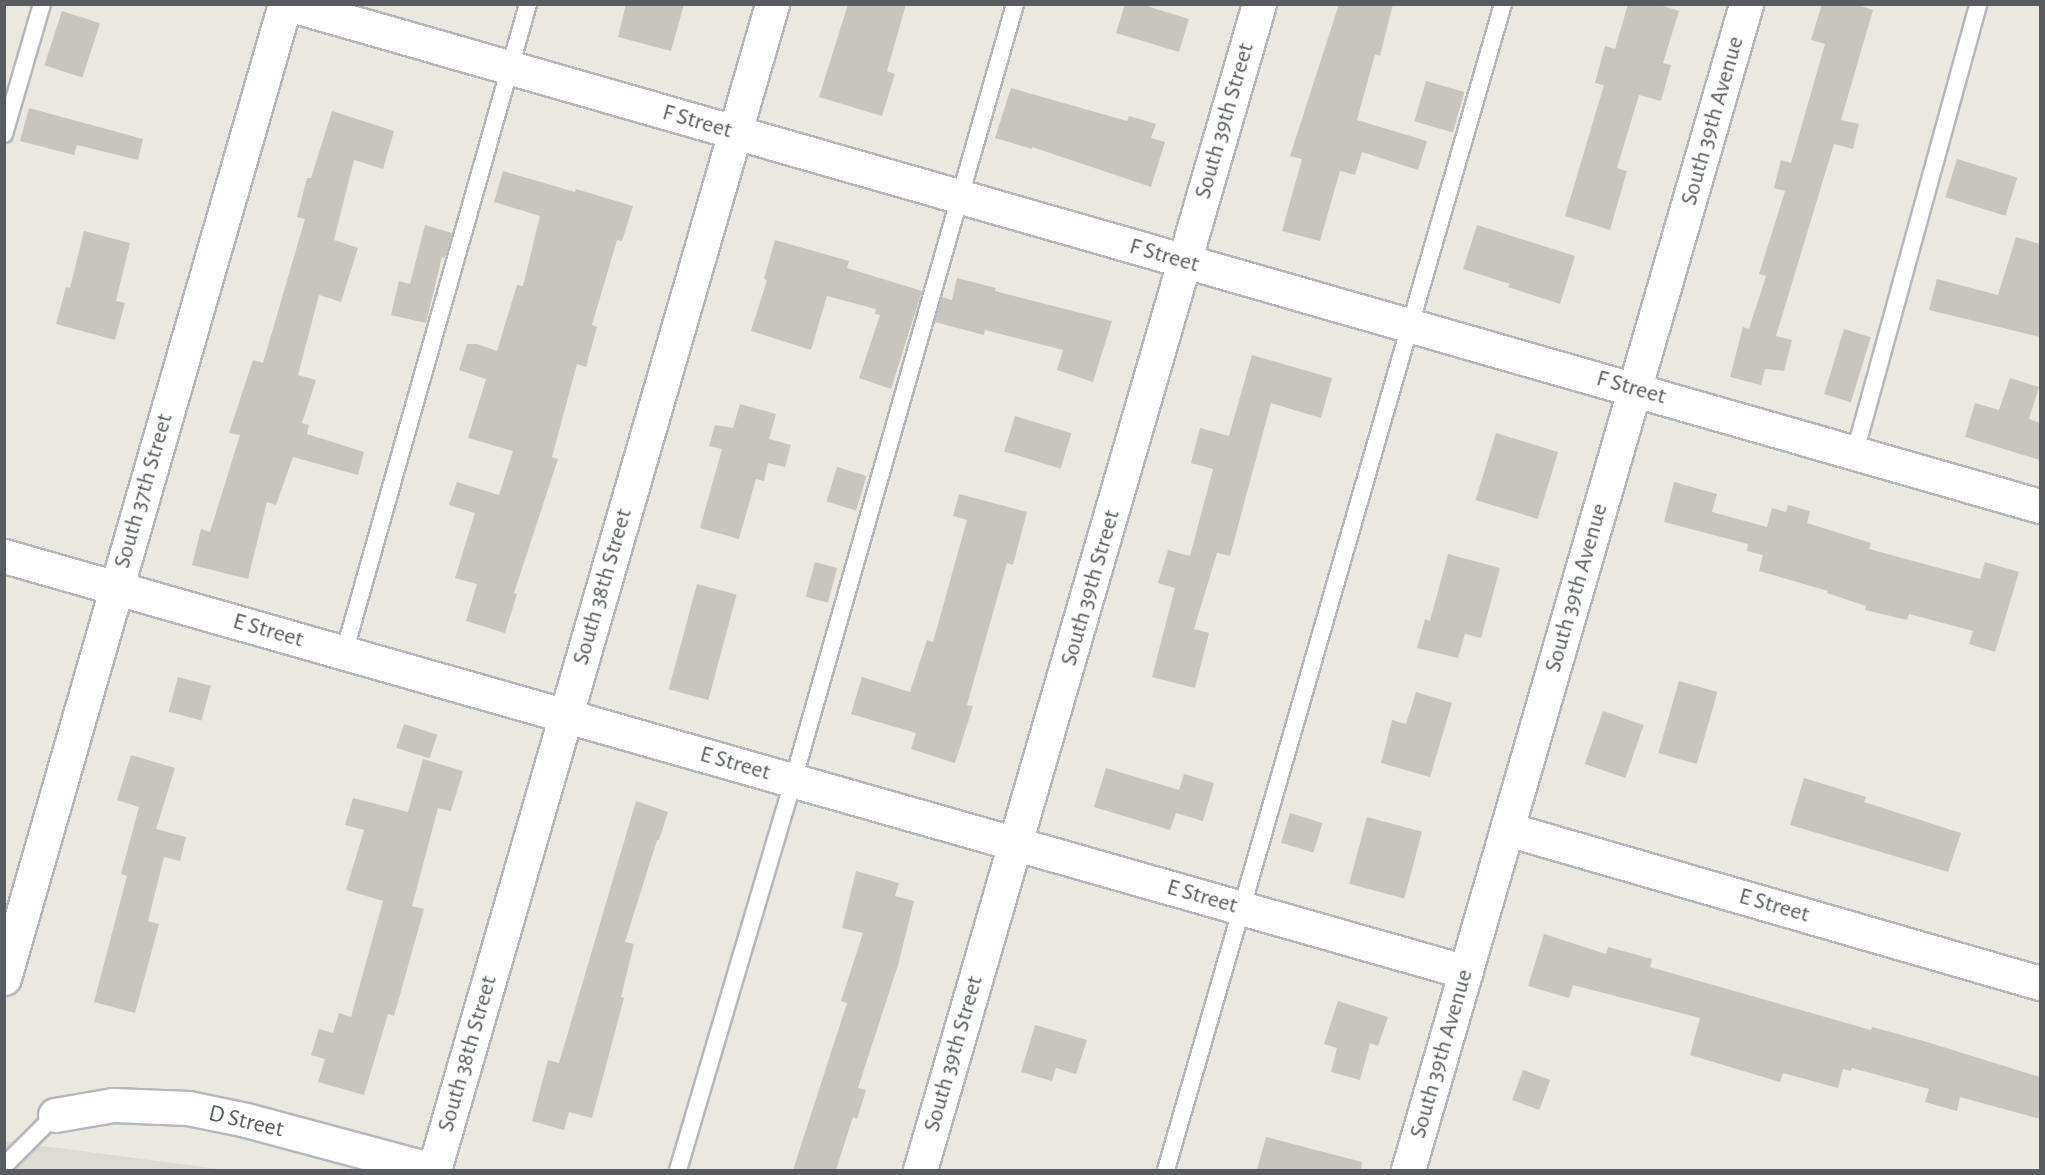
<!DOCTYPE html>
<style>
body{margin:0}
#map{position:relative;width:2045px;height:1175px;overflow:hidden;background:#ebe8df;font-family:"Alegreya Sans",sans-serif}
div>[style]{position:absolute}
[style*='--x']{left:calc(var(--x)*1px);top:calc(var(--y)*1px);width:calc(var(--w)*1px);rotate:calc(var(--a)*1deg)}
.industrial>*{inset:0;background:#dcdad3}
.building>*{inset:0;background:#c8c5be;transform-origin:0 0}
.roads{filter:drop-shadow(2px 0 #b5b7bc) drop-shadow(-2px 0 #b5b7bc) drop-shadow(0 2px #b5b7bc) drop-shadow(0 -2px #b5b7bc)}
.service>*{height:16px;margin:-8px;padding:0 8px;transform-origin:8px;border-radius:8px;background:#fff}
.minor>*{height:33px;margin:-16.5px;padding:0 16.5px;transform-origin:16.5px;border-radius:16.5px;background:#fff}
.secondary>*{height:33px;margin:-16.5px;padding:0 16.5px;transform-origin:16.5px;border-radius:16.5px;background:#fff}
span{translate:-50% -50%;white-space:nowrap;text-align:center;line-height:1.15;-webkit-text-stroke:6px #fff;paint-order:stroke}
.street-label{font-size:24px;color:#585c60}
.frame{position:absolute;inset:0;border:6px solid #585c60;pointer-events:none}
</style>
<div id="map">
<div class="industrial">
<i style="clip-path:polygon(5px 1141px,211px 1168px,221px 1170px,5px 1170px)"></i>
</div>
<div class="building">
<i style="clip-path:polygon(626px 4px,684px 4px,671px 51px,618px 37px)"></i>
<i style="clip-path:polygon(848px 4px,906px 4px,887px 71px,895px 74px,882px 116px,819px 97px)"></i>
<i style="clip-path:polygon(1125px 4px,1140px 4px,1189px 19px,1179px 52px,1116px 33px)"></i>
<i style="clip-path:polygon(1339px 4px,1393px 4px,1380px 56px,1375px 54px,1357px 120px,1427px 141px,1418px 170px,1362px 152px,1355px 175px,1340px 171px,1320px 241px,1282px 231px,1302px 159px,1290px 156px)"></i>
<i style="clip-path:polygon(1628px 4px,1657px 4px,1679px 11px,1663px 63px,1671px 65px,1661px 101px,1639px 95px,1617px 168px,1627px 171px,1610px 230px,1565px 216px,1604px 85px,1595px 83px,1605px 46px,1615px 49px)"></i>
<i style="clip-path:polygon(1822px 4px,1854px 4px,1873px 10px,1841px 120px,1859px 124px,1853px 149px,1834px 144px,1776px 336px,1792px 340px,1784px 371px,1765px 369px,1761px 385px,1730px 377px,1743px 327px,1749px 329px,1766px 276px,1759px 274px,1785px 191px,1774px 188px,1781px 160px,1791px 163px,1825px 44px,1811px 40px)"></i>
<i style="left:62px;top:11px;width:40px;height:57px;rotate:18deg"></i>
<i style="left:1426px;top:81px;width:40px;height:42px;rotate:16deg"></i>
<i style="clip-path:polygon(1011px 88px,1127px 121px,1129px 116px,1156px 124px,1151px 138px,1165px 142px,1151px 187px,1032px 147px,1032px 149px,995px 138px)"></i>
<i style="clip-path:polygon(29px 108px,143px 139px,138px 160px,77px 145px,74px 155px,20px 141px)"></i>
<i style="clip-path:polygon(332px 111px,394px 131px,383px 169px,354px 160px,334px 240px,358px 248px,341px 302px,319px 295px,298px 375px,316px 380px,302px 423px,309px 425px,307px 434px,364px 452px,358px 475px,293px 457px,276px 505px,267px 502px,248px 579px,192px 565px,201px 529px,210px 532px,240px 435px,229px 433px,253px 360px,263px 363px,305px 219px,297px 217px,307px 178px,311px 178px)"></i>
<i style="left:1957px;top:159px;width:63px;height:40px;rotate:17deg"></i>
<i style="clip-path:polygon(503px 171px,575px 192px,576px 189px,633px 206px,622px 241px,617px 240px,592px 325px,597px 327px,586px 367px,577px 364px,552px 457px,558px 459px,514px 593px,517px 594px,505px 633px,466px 621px,477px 584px,455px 578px,475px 513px,449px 505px,457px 482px,499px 495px,513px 451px,468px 438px,486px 379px,459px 370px,467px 344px,477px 344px,497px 351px,517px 285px,523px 286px,540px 216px,494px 202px)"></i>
<i style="clip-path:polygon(425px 225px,452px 233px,445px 258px,442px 257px,426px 323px,391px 315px,399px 281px,410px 284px)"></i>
<i style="clip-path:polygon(1477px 225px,1575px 256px,1560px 304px,1508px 287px,1510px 284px,1463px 269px)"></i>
<i style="clip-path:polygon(84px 231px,130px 243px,116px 301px,125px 303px,115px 340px,56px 324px,66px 287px,70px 288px)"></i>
<i style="clip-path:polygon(2016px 237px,2040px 244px,2040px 337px,1929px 310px,1937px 279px,1998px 295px)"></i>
<i style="clip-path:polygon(775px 240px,849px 261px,847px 268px,922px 291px,891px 389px,859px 378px,880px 315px,875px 314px,876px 309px,827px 296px,811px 350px,751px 331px,767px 280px,764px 279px)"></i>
<i style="clip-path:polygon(957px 278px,996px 288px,995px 291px,1112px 321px,1093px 382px,1057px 370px,1063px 350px,985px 330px,984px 335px,935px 322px,942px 297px,952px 300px)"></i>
<i style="left:1844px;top:329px;width:28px;height:68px;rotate:17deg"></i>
<i style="clip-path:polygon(1252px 355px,1332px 378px,1321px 418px,1271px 403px,1230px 556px,1217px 553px,1194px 629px,1209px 633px,1195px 688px,1152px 677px,1175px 588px,1158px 583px,1168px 550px,1190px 556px,1213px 469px,1191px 463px,1200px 428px,1229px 436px)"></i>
<i style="clip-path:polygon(2010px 378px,2039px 387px,2029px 419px,2040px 423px,2040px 460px,1965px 437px,1975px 403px,1999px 410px)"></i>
<i style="clip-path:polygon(740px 404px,776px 414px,769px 439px,791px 445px,785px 467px,768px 463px,764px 481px,756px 479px,739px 539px,700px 528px,722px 449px,709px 446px,715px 425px,733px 428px)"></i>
<i style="left:1015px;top:416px;width:59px;height:37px;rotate:17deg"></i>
<i style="left:1496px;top:433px;width:65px;height:70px;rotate:17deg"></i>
<i style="left:837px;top:467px;width:31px;height:36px;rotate:17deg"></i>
<i style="clip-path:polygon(1674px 482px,1717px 494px,1712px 512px,1767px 527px,1772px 508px,1786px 512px,1788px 505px,1810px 511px,1807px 523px,1871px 543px,1869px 549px,1980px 579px,1985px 562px,2019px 572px,1995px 652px,1969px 644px,1973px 631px,1909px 614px,1907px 620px,1865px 610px,1866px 606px,1827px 593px,1828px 591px,1759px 571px,1763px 555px,1747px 551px,1748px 544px,1664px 522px)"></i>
<i style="clip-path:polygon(959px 494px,1027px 512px,1013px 565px,1007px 563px,967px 705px,973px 706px,955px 763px,911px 749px,916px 733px,851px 714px,862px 677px,910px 692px,927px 640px,933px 642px,967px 520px,953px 516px)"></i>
<i style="clip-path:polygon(1448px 554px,1500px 568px,1481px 638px,1465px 634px,1458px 658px,1417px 648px,1425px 619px,1430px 621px)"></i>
<i style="left:815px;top:562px;width:23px;height:36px;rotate:15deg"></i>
<i style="left:697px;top:584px;width:41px;height:109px;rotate:15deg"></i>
<i style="left:178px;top:677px;width:34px;height:36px;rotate:15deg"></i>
<i style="left:1679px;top:681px;width:40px;height:75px;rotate:16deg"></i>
<i style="clip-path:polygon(1416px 692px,1452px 703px,1430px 777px,1381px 763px,1392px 720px,1406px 724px)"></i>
<i style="left:1603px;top:711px;width:43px;height:56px;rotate:19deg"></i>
<i style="left:404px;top:724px;width:35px;height:25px;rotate:18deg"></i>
<i style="clip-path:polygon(131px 755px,175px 768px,156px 829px,186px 837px,180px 861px,164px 857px,148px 921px,159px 924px,135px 1013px,94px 1002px,127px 876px,121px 874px,139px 807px,117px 800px)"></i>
<i style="clip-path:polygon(423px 759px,463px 771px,451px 811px,438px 808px,412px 906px,424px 909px,394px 1016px,388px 1014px,364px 1095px,318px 1082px,325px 1059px,311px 1055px,319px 1029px,333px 1033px,339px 1013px,351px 1017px,383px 901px,346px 890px,364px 830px,345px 825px,353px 798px,408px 812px)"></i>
<i style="clip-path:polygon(1106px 768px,1179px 790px,1184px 774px,1214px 783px,1203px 821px,1176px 813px,1170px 830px,1094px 807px)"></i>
<i style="clip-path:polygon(1804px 778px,1866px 797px,1864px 802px,1961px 833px,1948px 872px,1790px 825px)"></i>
<i style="clip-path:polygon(636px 801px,668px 812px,659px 840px,657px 840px,625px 942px,634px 944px,621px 997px,624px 998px,592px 1118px,569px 1112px,564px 1130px,532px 1121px,548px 1060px,559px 1063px)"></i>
<i style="left:1290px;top:813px;width:34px;height:31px;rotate:17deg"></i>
<i style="left:1367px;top:817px;width:57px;height:69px;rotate:15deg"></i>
<i style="clip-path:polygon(856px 871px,899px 883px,895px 896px,914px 901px,898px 965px,858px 1088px,866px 1090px,857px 1119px,853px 1117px,836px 1170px,793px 1170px,847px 1003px,841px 1001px,863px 933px,842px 928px)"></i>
<i style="clip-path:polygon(1544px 934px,1606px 954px,1608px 947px,1652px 959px,1650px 967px,1871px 1030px,1872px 1027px,1927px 1042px,2040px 1077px,2040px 1119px,1960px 1097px,1957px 1111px,1925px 1102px,1929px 1089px,1852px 1068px,1851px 1071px,1843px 1069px,1838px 1088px,1783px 1073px,1780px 1082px,1690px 1055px,1700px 1018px,1573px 985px,1569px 998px,1528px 986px)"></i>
<i style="clip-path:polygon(1338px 1001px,1388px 1017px,1378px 1046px,1370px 1043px,1360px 1080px,1331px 1072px,1337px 1048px,1324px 1044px)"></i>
<i style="clip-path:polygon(1035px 1025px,1087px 1040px,1076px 1074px,1056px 1068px,1052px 1081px,1021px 1072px)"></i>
<i style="left:1523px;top:1070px;width:29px;height:32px;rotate:20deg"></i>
<i style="clip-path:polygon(1266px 1137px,1362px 1162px,1361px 1170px,1257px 1170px)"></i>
</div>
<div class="roads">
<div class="service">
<i style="--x:4;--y:134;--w:135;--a:-73.7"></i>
<i style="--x:1855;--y:452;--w:465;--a:-74.6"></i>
<i style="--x:344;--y:653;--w:675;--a:-74.17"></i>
<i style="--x:4;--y:1166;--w:72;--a:-45"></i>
<i style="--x:678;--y:1170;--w:406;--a:-73.5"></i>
<i style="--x:793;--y:781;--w:808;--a:-74.05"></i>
<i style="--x:1166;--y:1170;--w:1214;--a:-73.88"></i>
</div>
<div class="minor">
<i style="--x:4;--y:556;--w:1520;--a:15.88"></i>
<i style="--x:1507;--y:829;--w:555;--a:16.12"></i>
<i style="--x:4;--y:978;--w:1014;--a:-73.91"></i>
<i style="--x:55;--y:1115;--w:59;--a:-9.8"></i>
<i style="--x:113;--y:1105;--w:75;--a:2.3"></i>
<i style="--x:188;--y:1108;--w:59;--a:11.7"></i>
<i style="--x:246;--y:1120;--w:194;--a:15"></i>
<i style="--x:434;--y:1170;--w:1214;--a:-73.83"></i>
<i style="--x:920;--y:1170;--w:1214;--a:-73.79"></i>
<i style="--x:1408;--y:1170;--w:1214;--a:-73.83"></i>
</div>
<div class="secondary">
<i style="--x:288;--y:4;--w:1823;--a:15.99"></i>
</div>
</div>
<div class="street-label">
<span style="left:1225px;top:121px;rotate:-74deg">South 39th Street</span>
<span style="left:1713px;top:121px;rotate:-74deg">South 39th Avenue</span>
<span style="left:697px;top:122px;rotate:16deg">F Street</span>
<span style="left:1164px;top:256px;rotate:16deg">F Street</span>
<span style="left:1631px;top:388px;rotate:16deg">F Street</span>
<span style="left:144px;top:491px;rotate:-74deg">South 37th Street</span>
<span style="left:603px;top:587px;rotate:-74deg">South 38th Street</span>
<span style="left:1091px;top:588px;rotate:-74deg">South 39th Street</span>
<span style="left:1577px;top:588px;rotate:-74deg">South 39th Avenue</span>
<span style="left:268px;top:631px;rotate:16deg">E Street</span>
<span style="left:735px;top:764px;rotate:16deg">E Street</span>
<span style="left:1202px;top:897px;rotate:16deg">E Street</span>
<span style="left:1774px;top:906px;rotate:16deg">E Street</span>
<span style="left:468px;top:1054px;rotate:-74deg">South 38th Street</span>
<span style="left:954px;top:1054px;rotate:-74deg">South 39th Street</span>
<span style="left:1442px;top:1054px;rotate:-74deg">South 39th Avenue</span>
<span style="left:246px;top:1122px;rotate:13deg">D Street</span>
</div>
<div class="frame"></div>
</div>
